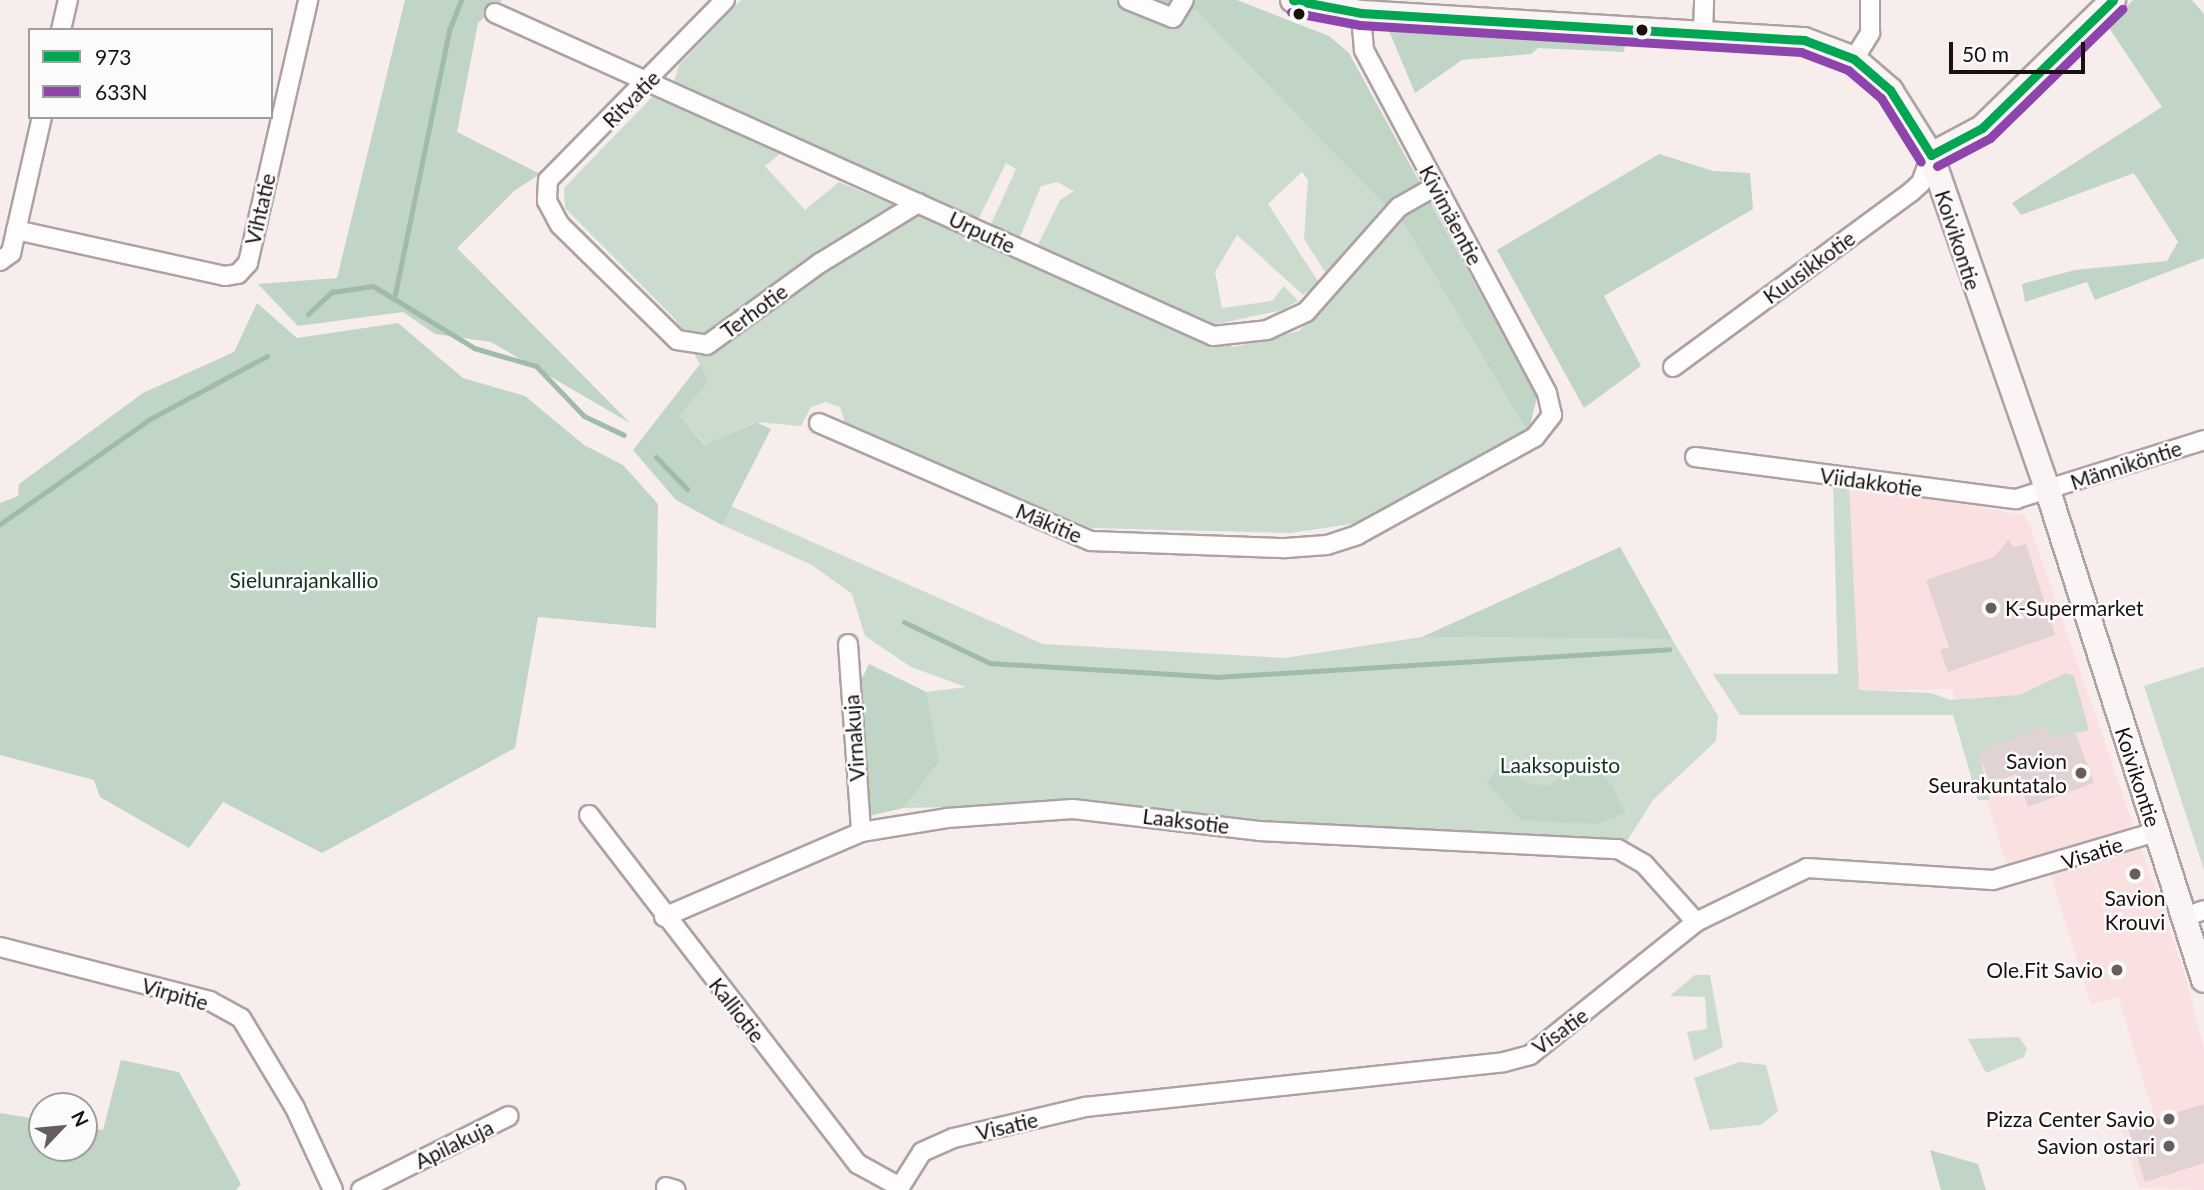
<!DOCTYPE html>
<meta charset="utf-8">
<style>
body{margin:0}
#map{position:relative;width:2204px;height:1190px;overflow:hidden;background:#f7eded;font-family:Lato,sans-serif}
div>[style]{position:absolute}
[style*='--x']{left:calc(var(--x)*1px);top:calc(var(--y)*1px);width:calc(var(--w)*1px);rotate:calc(var(--a)*1deg)}
.built>*{inset:0;background:#fbe0e1}
.green>*{inset:0;background:#cbdbce}
.forest>*{inset:0;background:#c0d5c5}
.stream>*{height:5px;margin:-2.5px;padding:0 2.5px;transform-origin:2.5px;border-radius:2.5px;background:#9fbca8}
.building>*{inset:0;background:#e1d3d3}
.roads{filter:drop-shadow(2px 0 #aca2a2) drop-shadow(-2px 0 #aca2a2) drop-shadow(0 2px #aca2a2) drop-shadow(0 -2px #aca2a2)}
.street>*{height:18px;margin:-9px;padding:0 9px;transform-origin:9px;border-radius:9px;background:#fefcfc}
.secondary>*{height:24px;margin:-12px;padding:0 12px;transform-origin:12px;border-radius:12px;background:#faf4f5}
.bus-1>*{height:9px;margin:-4.5px;padding:0 4.5px;transform-origin:4.5px;border-radius:4.5px;background:#00a651}
.bus-2>*{height:9px;margin:-4.5px;padding:0 4.5px;transform-origin:4.5px;border-radius:4.5px;background:#8e44ad}
.dots>*{width:19px;height:19px;translate:-50% -50%;box-sizing:border-box;border:4px solid #fbfbfb;border-radius:50%}
span{translate:-50% -50%;white-space:nowrap;text-align:center;line-height:1.15;-webkit-text-stroke:5px #fbfbfb;paint-order:stroke}
.street-label{font-size:21px;color:#1a1010}
.park-label{font-size:21px;color:#0f3521}
.poi-label{font-size:21px;color:#1a1010}
.left{translate:0 -50%;text-align:left}
.right{translate:-100% -50%;text-align:right}
.legend{position:absolute;left:28px;top:28px;width:245px;height:91px;box-sizing:border-box;background:#fbfbfb;border:2px solid #a19d9d;margin:0;padding:9px 12px;list-style:none;font-size:21px;color:#1a1010}
.legend li{display:flex;align-items:center;gap:14px;height:35px}
.legend b{width:35px;border:2px solid #a19d9d}
.north{position:absolute;left:28px;top:1092px;width:70px;height:70px;box-sizing:border-box;background:#fbfbfb;border:2px solid #a19d9d;border-radius:50%;rotate:64deg;font-size:19px;font-weight:700;line-height:28px;text-align:center;color:#1a1010}
.north::after{content:'';display:block;margin:auto;width:24px;height:32px;background:#675d5d;clip-path:polygon(50% 0,100% 100%,50% 72%,0 100%)}
.scale{position:absolute;left:1949px;top:42px;width:136px;height:32px;box-sizing:border-box;border:4px solid #1a1010;border-top:0;padding-left:9px;font-size:21px;line-height:24px;white-space:nowrap;color:#1a1010;-webkit-text-stroke:5px #fbfbfb;paint-order:stroke}
</style>
<div id="map">
<div class="built">
<i style="clip-path:polygon(1849px 484px,2024px 515px,2030px 526px,2187px 981px,2204px 1050px,2204px 1190px,2139px 1188px,2120px 1125px,2154px 1116px,2118px 997px,2091px 1004px,2047px 864px,2010px 875px,1952px 689px,1858px 691px)"></i>
</div>
<div class="green">
<i style="clip-path:polygon(741px 0,1140px 0,1168px 11px,1195px 10px,1405px 226px,1528px 433px,1358px 523px,1290px 533px,1091px 528px,845px 423px,840px 407px,825px 402px,811px 407px,801px 426px,755px 422px,706px 445px,680px 416px,709px 381px,675px 319px,565px 208px,564px 188px,654px 95px,780px 154px,765px 166px,805px 210px,839px 182px,1234px 347px,1299px 331px,1337px 291px,1304px 239px,1308px 180px,1302px 172px,1268px 204px,1319px 283px,1303px 295px,1237px 235px,1215px 272px,1222px 308px,1272px 301px,1284px 286px,1298px 301px,1283px 310px,1212px 325px,1038px 245px,1060px 200px,1074px 191px,1057px 182px,1041px 186px,1020px 237px,991px 224px,1016px 169px,1006px 163px,978px 220px,674px 81px,679px 65px)"></i>
<i style="clip-path:polygon(1833px 481px,1849px 484px,1859px 690px,1931px 693px,1950px 700px,2019px 695px,2066px 673px,2074px 676px,2089px 730px,2051px 739px,2046px 726px,1979px 751px,1989px 800px,1978px 800px,1953px 715px,1740px 715px,1713px 674px,1838px 674px)"></i>
<i style="clip-path:polygon(731px 506px,1043px 644px,1284px 658px,1422px 637px,1672px 639px,1718px 716px,1716px 741px,1653px 800px,1627px 841px,1257px 821px,1110px 804px,903px 808px,868px 816px,869px 664px,926px 692px,966px 687px,911px 667px,865px 636px,852px 594px,812px 565px,722px 525px)"></i>
<i style="clip-path:polygon(2204px 667px,2204px 870px,2144px 686px)"></i>
<i style="clip-path:polygon(1695px 975px,1710px 975px,1723px 1047px,1694px 1061px,1687px 1032px,1707px 1029px,1705px 997px,1670px 996px)"></i>
<i style="clip-path:polygon(2019px 1037px,2027px 1049px,2024px 1057px,1986px 1073px,1968px 1039px)"></i>
<i style="clip-path:polygon(1740px 1062px,1766px 1065px,1778px 1111px,1761px 1125px,1710px 1130px,1694px 1078px)"></i>
</div>
<div class="forest">
<i style="clip-path:polygon(405px 0,502px 0,478px 23px,457px 132px,540px 174px,514px 191px,457px 248px,630px 423px,491px 342px,435px 334px,403px 312px,298px 326px,258px 284px,337px 278px)"></i>
<i style="clip-path:polygon(1140px 0,1237px 0,1329px 36px,1349px 53px,1537px 397px,1528px 433px,1405px 226px,1195px 10px,1168px 11px)"></i>
<i style="clip-path:polygon(2133px 0,2192px 0,2204px 14px,2204px 258px,2095px 300px,2087px 282px,2025px 302px,2022px 284px,2075px 270px,2167px 261px,2178px 242px,2134px 173px,2021px 215px,2012px 203px,2162px 107px,2107px 25px)"></i>
<i style="clip-path:polygon(1441px 30px,1586px 39px,1626px 39px,1624px 52px,1538px 48px,1531px 54px,1462px 60px,1415px 93px,1389px 31px)"></i>
<i style="clip-path:polygon(1659px 154px,1713px 171px,1750px 173px,1753px 209px,1604px 296px,1641px 366px,1584px 408px,1497px 250px)"></i>
<i style="clip-path:polygon(257px 303px,297px 338px,398px 323px,463px 378px,525px 396px,584px 445px,623px 465px,658px 504px,656px 628px,538px 617px,515px 748px,322px 853px,223px 802px,189px 848px,100px 797px,94px 780px,0 755px,0 503px,18px 496px,19px 484px,143px 393px,234px 352px)"></i>
<i style="clip-path:polygon(700px 364px,709px 381px,680px 416px,705px 445px,756px 422px,771px 429px,722px 525px,676px 500px,633px 450px)"></i>
<i style="clip-path:polygon(1620px 547px,1672px 639px,1422px 637px)"></i>
<i style="clip-path:polygon(869px 664px,926px 692px,939px 761px,903px 808px,868px 816px,856px 691px)"></i>
<i style="clip-path:polygon(1501px 763px,1524px 782px,1547px 786px,1592px 764px,1611px 784px,1625px 813px,1598px 824px,1521px 820px,1487px 783px)"></i>
<i style="clip-path:polygon(121px 1060px,179px 1072px,241px 1184px,236px 1190px,0 1190px,0 1113px,42px 1120px,42px 1148px,84px 1148px,84px 1127px,103px 1130px)"></i>
<i style="clip-path:polygon(1930px 1150px,1978px 1164px,1986px 1190px,1941px 1190px)"></i>
</div>
<div class="stream">
<i style="--x:394;--y:299;--w:275;--a:-78.4"></i>
<i style="--x:449;--y:30;--w:32;--a:-68"></i>
<i style="--x:308;--y:314;--w:33;--a:-43"></i>
<i style="--x:332;--y:292;--w:41;--a:-8.3"></i>
<i style="--x:373;--y:286;--w:119;--a:31.5"></i>
<i style="--x:474;--y:348;--w:65;--a:16.2"></i>
<i style="--x:536;--y:366;--w:69;--a:46.2"></i>
<i style="--x:584;--y:416;--w:44;--a:25.4"></i>
<i style="--x:656;--y:457;--w:45;--a:45.9"></i>
<i style="--x:0;--y:524;--w:183;--a:-35"></i>
<i style="--x:150;--y:419;--w:133;--a:-28.3"></i>
<i style="--x:904;--y:622;--w:95;--a:25.5"></i>
<i style="--x:990;--y:663;--w:226;--a:3.5"></i>
<i style="--x:1216;--y:677;--w:454;--a:-3.5"></i>
</div>
<div class="building">
<i style="clip-path:polygon(2008px 540px,2014px 547px,2026px 544px,2055px 635px,1948px 672px,1940px 650px,1949px 647px,1926px 580px,1994px 557px)"></i>
<i style="clip-path:polygon(2046px 726px,2051px 739px,2075px 731px,2094px 783px,2028px 807px,2016px 774px,1990px 784px,1978px 751px)"></i>
<i style="clip-path:polygon(2204px 1104px,2204px 1163px,2145px 1182px,2128px 1128px)"></i>
</div>
<div class="roads">
<div class="street">
<i style="--x:725;--y:0;--w:252;--a:134.5"></i>
<i style="--x:548;--y:180;--w:21;--a:93"></i>
<i style="--x:547;--y:201;--w:27;--a:62"></i>
<i style="--x:560;--y:225;--w:164;--a:44.5"></i>
<i style="--x:677;--y:340;--w:30;--a:9"></i>
<i style="--x:707;--y:345;--w:140;--a:-36"></i>
<i style="--x:820;--y:263;--w:115;--a:-31.5"></i>
<i style="--x:1128;--y:0;--w:48;--a:21.8"></i>
<i style="--x:1173;--y:18;--w:21;--a:-59"></i>
<i style="--x:495;--y:13;--w:787;--a:24.22"></i>
<i style="--x:1213;--y:336;--w:54;--a:-6.3"></i>
<i style="--x:1267;--y:330;--w:43;--a:-24.8"></i>
<i style="--x:1306;--y:312;--w:140;--a:-48.5"></i>
<i style="--x:1399;--y:207;--w:43;--a:-29.6"></i>
<i style="--x:61;--y:30;--w:31;--a:-77"></i>
<i style="--x:1703;--y:32;--w:32;--a:-88"></i>
<i style="--x:1854;--y:59;--w:31;--a:-58"></i>
<i style="--x:1870;--y:33;--w:33;--a:-90"></i>
<i style="--x:16;--y:230;--w:214;--a:12.4"></i>
<i style="--x:225;--y:276;--w:13;--a:-9"></i>
<i style="--x:238;--y:274;--w:15;--a:-48"></i>
<i style="--x:248;--y:263;--w:270;--a:-77.1"></i>
<i style="--x:0;--y:261;--w:14;--a:-36"></i>
<i style="--x:11;--y:253;--w:139;--a:-77.2"></i>
<i style="--x:1673;--y:367;--w:295;--a:-36.3"></i>
<i style="--x:1911;--y:192;--w:13;--a:-42"></i>
<i style="--x:1921;--y:183;--w:30;--a:-70"></i>
<i style="--x:819;--y:423;--w:296;--a:23.5"></i>
<i style="--x:1091;--y:541;--w:195;--a:2.1"></i>
<i style="--x:1286;--y:548;--w:41;--a:-4.2"></i>
<i style="--x:1327;--y:545;--w:32;--a:-18"></i>
<i style="--x:1357;--y:535;--w:203;--a:-28.8"></i>
<i style="--x:1535;--y:437;--w:28;--a:-52"></i>
<i style="--x:1552;--y:415;--w:23;--a:-103"></i>
<i style="--x:1547;--y:393;--w:389;--a:-118.1"></i>
<i style="--x:1364;--y:50;--w:37;--a:-95"></i>
<i style="--x:1695;--y:457;--w:324;--a:7.5"></i>
<i style="--x:2016;--y:499;--w:197;--a:-17.4"></i>
<i style="--x:848;--y:644;--w:188;--a:86"></i>
<i style="--x:589;--y:815;--w:441;--a:52.4"></i>
<i style="--x:858;--y:1164;--w:48;--a:28.7"></i>
<i style="--x:664;--y:917;--w:215;--a:-23.3"></i>
<i style="--x:861;--y:832;--w:87;--a:-9.2"></i>
<i style="--x:947;--y:818;--w:126;--a:-4.1"></i>
<i style="--x:1073;--y:809;--w:187;--a:6.7"></i>
<i style="--x:1259;--y:831;--w:359;--a:2.9"></i>
<i style="--x:1618;--y:849;--w:30;--a:30"></i>
<i style="--x:1644;--y:864;--w:78;--a:48.1"></i>
<i style="--x:2184;--y:917;--w:21;--a:-19"></i>
<i style="--x:0;--y:947;--w:217;--a:14.4"></i>
<i style="--x:210;--y:1001;--w:35;--a:29"></i>
<i style="--x:241;--y:1018;--w:105;--a:59"></i>
<i style="--x:295;--y:1108;--w:90;--a:65.1"></i>
<i style="--x:666;--y:1187;--w:10;--a:17"></i>
<i style="--x:900;--y:1187;--w:41;--a:-57.8"></i>
<i style="--x:922;--y:1152;--w:35;--a:-24"></i>
<i style="--x:954;--y:1138;--w:135;--a:-13.3"></i>
<i style="--x:1085;--y:1107;--w:421;--a:-6.1"></i>
<i style="--x:1504;--y:1062;--w:27;--a:-15"></i>
<i style="--x:1530;--y:1055;--w:213;--a:-38.7"></i>
<i style="--x:1696;--y:922;--w:123;--a:-25.9"></i>
<i style="--x:1807;--y:868;--w:186;--a:3.7"></i>
<i style="--x:1993;--y:880;--w:170;--a:-16.4"></i>
<i style="--x:361;--y:1190;--w:165;--a:-26.6"></i>
</div>
<div class="secondary">
<i style="--x:1293;--y:0;--w:69;--a:10.8"></i>
<i style="--x:1361;--y:13;--w:444;--a:3.5"></i>
<i style="--x:1804;--y:40;--w:53;--a:20.8"></i>
<i style="--x:1854;--y:59;--w:48;--a:40.7"></i>
<i style="--x:1890;--y:90;--w:77;--a:57.8"></i>
<i style="--x:1931;--y:155;--w:356;--a:70.8"></i>
<i style="--x:2048;--y:491;--w:513;--a:72.31"></i>
<i style="--x:1931;--y:155;--w:58;--a:-27.9"></i>
<i style="--x:1982;--y:128;--w:183;--a:-44.3"></i>
</div>
</div>
<div class="bus-1">
<i style="--x:1293;--y:0;--w:69;--a:10.8"></i>
<i style="--x:1361;--y:13;--w:444;--a:3.5"></i>
<i style="--x:1804;--y:40;--w:53;--a:20.8"></i>
<i style="--x:1854;--y:59;--w:48;--a:40.7"></i>
<i style="--x:1890;--y:90;--w:77;--a:57.8"></i>
<i style="--x:1931;--y:155;--w:58;--a:-27.9"></i>
<i style="--x:1982;--y:128;--w:183;--a:-44.3"></i>
</div>
<div class="bus-2">
<i style="--x:1291;--y:12;--w:70;--a:10.7"></i>
<i style="--x:1360;--y:25;--w:442;--a:3.5"></i>
<i style="--x:1801;--y:52;--w:50;--a:21"></i>
<i style="--x:1848;--y:70;--w:43;--a:40.3"></i>
<i style="--x:1881;--y:98;--w:75;--a:58"></i>
<i style="--x:1937;--y:166;--w:60;--a:-27.8"></i>
<i style="--x:1990;--y:138;--w:185;--a:-44.3"></i>
</div>
<div class="dots">
<i style="left:1299px;top:14px;background:#1a1010"></i>
<i style="left:1642px;top:30px;background:#1a1010"></i>
<i style="left:1991px;top:608px;background:#675d5d"></i>
<i style="left:2081px;top:773px;background:#675d5d"></i>
<i style="left:2135px;top:874px;background:#675d5d"></i>
<i style="left:2117px;top:970px;background:#675d5d"></i>
<i style="left:2169px;top:1119px;background:#675d5d"></i>
<i style="left:2169px;top:1146px;background:#675d5d"></i>
</div>
<div class="street-label">
<span style="left:631px;top:99px;rotate:-45deg">Ritvatie</span>
<span style="left:260px;top:209px;rotate:-77deg">Vihtatie</span>
<span style="left:1451px;top:215px;rotate:62deg">Kivimäentie</span>
<span style="left:982px;top:232px;rotate:25deg">Urputie</span>
<span style="left:1958px;top:240px;rotate:72deg">Koivikontie</span>
<span style="left:1809px;top:267px;rotate:-36deg">Kuusikkotie</span>
<span style="left:754px;top:311px;rotate:-36deg">Terhotie</span>
<span style="left:2126px;top:465px;rotate:-18deg">Männiköntie</span>
<span style="left:1871px;top:482px;rotate:8deg">Viidakkotie</span>
<span style="left:1049px;top:523px;rotate:23deg">Mäkitie</span>
<span style="left:854px;top:738px;rotate:-94deg">Virnakuja</span>
<span style="left:2138px;top:777px;rotate:72deg">Koivikontie</span>
<span style="left:1186px;top:821px;rotate:7deg">Laaksotie</span>
<span style="left:2092px;top:853px;rotate:-18deg">Visatie</span>
<span style="left:175px;top:994px;rotate:16deg">Virpitie</span>
<span style="left:737px;top:1010px;rotate:52deg">Kalliotie</span>
<span style="left:1560px;top:1031px;rotate:-36deg">Visatie</span>
<span style="left:1007px;top:1126px;rotate:-13deg">Visatie</span>
<span style="left:454px;top:1144px;rotate:-26deg">Apilakuja</span>
</div>
<div class="park-label">
<span style="left:304px;top:580px">Sielunrajankallio</span>
<span style="left:1560px;top:765px">Laaksopuisto</span>
</div>
<div class="poi-label">
<span class="left" style="left:2005px;top:608px">K-Supermarket</span>
<span class="right" style="left:2067px;top:773px">Savion<br>Seurakuntatalo</span>
<span style="left:2135px;top:910px">Savion<br>Krouvi</span>
<span class="right" style="left:2103px;top:970px">Ole.Fit Savio</span>
<span class="right" style="left:2155px;top:1119px">Pizza Center Savio</span>
<span class="right" style="left:2155px;top:1146px">Savion ostari</span>
</div>
<ul class="legend">
<li><b style="height:9px;background:#00a651"></b>973</li>
<li><b style="height:9px;background:#8e44ad"></b>633N</li>
</ul>
<div class="north">N</div>
<div class="scale">50 m</div>
</div>
